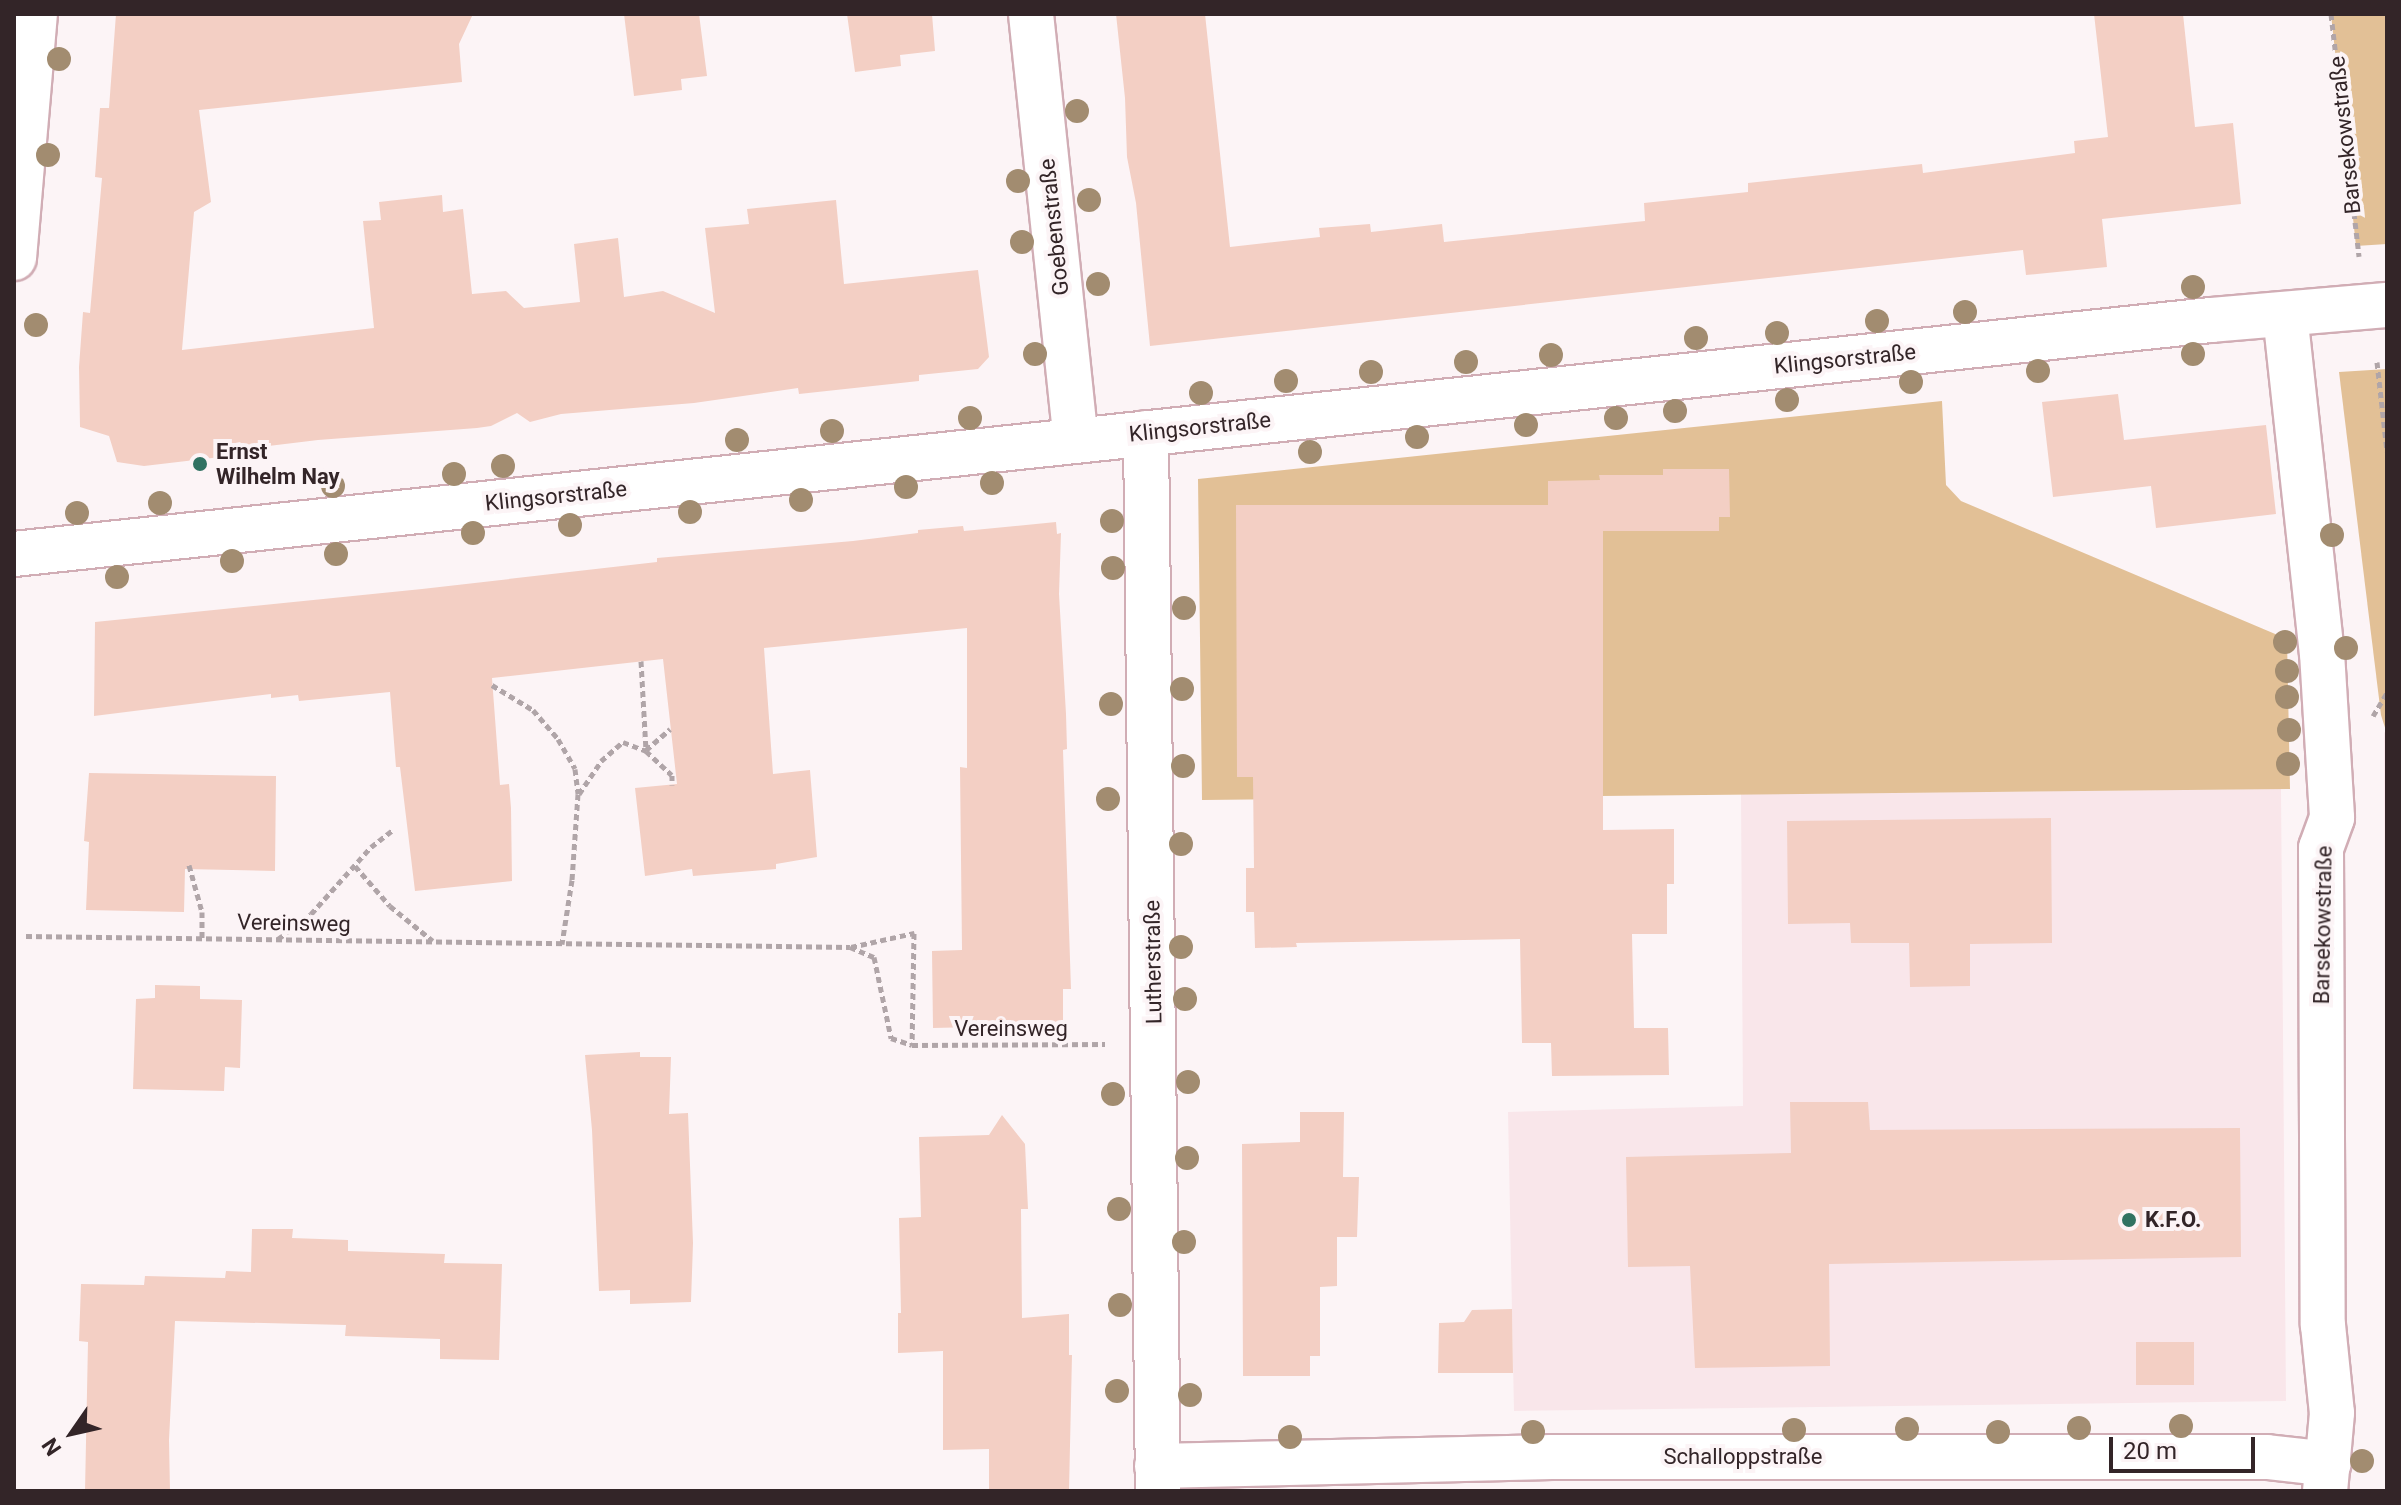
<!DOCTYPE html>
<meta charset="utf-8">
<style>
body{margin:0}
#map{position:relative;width:2401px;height:1505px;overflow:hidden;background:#fcf4f6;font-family:Roboto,sans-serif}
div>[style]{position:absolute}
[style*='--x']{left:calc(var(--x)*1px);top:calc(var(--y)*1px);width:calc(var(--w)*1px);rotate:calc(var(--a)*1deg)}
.built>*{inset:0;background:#f9e6ea}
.green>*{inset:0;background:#e2c096}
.building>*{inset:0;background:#f3cfc4;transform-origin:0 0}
.path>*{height:5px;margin-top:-2.5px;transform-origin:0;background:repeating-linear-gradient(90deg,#b0a5a8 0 6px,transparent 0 10px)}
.roads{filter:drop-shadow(2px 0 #d1adb5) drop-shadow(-2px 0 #d1adb5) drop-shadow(0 2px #d1adb5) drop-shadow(0 -2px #d1adb5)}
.minor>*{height:44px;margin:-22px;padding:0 22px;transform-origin:22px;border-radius:22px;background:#fff}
.trees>*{width:24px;height:24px;margin:-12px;border-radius:50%;background:#a28c70}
.dots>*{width:22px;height:22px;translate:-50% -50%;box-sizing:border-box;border:4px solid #fcf4f6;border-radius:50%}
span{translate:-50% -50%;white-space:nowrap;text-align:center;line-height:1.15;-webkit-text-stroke:8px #fcf4f6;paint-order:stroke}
.street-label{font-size:22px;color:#332528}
.poi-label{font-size:22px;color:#332528;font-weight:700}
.left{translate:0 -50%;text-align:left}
.frame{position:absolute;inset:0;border:16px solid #332528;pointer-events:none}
.north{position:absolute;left:32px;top:1393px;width:80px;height:80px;-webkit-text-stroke:6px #fcf4f6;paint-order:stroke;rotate:236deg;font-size:22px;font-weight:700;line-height:32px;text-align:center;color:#332528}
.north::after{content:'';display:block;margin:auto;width:28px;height:36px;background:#332528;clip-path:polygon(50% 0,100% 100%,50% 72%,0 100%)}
.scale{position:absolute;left:2109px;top:1437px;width:146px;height:36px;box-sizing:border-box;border:4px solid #332528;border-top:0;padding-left:10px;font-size:24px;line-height:28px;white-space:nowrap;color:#332528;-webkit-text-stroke:6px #fcf4f6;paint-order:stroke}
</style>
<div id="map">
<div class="built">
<i style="clip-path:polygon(2384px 732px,2387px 734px,2387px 1396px,2386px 1395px)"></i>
<i style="clip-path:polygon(2281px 789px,2286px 1401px,1514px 1411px,1508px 1112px,1743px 1106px,1741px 794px)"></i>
</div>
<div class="green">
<i style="clip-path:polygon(2331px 14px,2387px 14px,2387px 244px,2356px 246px)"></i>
<i style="clip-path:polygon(2387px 369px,2387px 734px,2381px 715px,2339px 372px)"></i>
<i style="clip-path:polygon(1942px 401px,1946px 485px,1961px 501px,2287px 639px,2290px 789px,1202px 800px,1198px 479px)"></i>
</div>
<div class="building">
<i style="clip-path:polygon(116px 14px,473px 14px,459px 44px,462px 82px,199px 110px,211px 202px,194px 212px,182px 350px,374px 328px,363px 221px,381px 220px,379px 202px,442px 195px,443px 212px,463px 209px,472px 294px,506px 291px,524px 308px,580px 302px,574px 244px,618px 238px,624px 297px,663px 291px,715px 313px,705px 228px,749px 224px,747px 209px,836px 200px,844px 284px,978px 270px,989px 357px,978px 369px,919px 375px,919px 381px,799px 394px,798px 388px,694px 403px,561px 414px,530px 422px,517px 413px,491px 426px,477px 428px,318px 440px,228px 451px,229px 456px,144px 466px,117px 462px,109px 436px,80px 427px,79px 367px,83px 312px,90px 313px,102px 178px,95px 177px,100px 108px,109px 108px)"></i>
<i style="clip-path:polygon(624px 14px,699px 14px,707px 76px,681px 79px,682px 90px,634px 96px)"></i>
<i style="clip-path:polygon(847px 14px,932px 14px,935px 51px,900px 55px,901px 66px,855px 72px)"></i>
<i style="clip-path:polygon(1116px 14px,1205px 14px,1230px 247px,1320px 237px,1319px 228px,1370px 224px,1371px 232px,1442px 224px,1444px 242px,1625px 223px,1645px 221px,1644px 203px,1748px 192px,1748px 183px,1922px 164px,1923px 173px,2075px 153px,2074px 141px,2108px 137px,2094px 14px,2183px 14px,2195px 127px,2233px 123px,2241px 204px,2102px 219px,2107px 267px,2026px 275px,2023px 250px,1150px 346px,1136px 203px,1127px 157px,1125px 98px)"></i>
<i style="clip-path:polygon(2118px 394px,2124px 440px,2266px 425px,2276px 514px,2156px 528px,2151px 486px,2053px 497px,2042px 402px)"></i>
<i style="clip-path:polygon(1663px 469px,1729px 469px,1730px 517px,1719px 517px,1719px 531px,1603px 531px,1603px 830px,1674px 829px,1674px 884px,1667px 884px,1667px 934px,1632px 934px,1634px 1028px,1668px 1028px,1669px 1075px,1552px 1076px,1551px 1043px,1522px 1043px,1520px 939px,1296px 943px,1297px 947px,1255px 948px,1254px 912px,1246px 912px,1246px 868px,1254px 868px,1253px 777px,1237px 777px,1236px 505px,1548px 505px,1548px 481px,1600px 480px,1599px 475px,1663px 475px)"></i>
<i style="clip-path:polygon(1056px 522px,1057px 534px,1061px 533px,1059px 594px,1066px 714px,1067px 749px,1063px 750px,1071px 989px,1063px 989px,1063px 1025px,933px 1028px,932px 951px,962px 950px,960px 767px,967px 768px,967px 628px,764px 648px,773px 774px,810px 770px,817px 857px,776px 864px,776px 869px,693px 876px,692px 869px,645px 876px,635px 788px,677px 784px,663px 659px,492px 678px,500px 785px,509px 784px,511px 808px,512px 881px,415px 891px,400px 767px,396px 767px,390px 692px,299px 701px,298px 695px,271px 698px,271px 694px,94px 716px,95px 622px,422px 589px,657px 562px,657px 558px,853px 541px,918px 533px,918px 530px,963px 526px,964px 531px)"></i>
<i style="clip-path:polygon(89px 773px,276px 776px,275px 871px,185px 869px,184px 912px,86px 910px,89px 842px,84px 841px)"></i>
<i style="clip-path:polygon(2051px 818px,2052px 943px,1970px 944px,1970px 986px,1910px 987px,1909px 943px,1851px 943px,1850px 923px,1788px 924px,1787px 821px)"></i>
<i style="clip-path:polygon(155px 985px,200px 986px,200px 999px,242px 1000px,240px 1068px,225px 1067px,224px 1091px,133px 1089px,136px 999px,155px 998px)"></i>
<i style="clip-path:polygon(640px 1052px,640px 1057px,671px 1057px,669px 1114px,688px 1113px,693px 1243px,691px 1302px,630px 1304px,630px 1290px,599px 1291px,592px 1130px,585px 1055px)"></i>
<i style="clip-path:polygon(1790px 1102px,1868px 1102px,1870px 1130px,2240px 1128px,2241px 1257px,1829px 1264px,1830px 1366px,1695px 1368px,1690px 1266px,1628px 1267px,1626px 1157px,1791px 1153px)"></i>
<i style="clip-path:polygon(1300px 1112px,1344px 1112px,1343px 1177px,1359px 1177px,1357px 1237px,1337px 1237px,1337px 1286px,1320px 1287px,1320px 1356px,1310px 1356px,1310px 1376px,1243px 1376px,1242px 1144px,1300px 1142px)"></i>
<i style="clip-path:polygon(1002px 1115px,1025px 1144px,1028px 1209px,1021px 1209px,1022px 1318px,1069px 1314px,1069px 1355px,1072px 1355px,1069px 1491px,989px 1491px,989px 1449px,943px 1450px,943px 1351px,898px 1353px,898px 1313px,901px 1313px,899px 1218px,921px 1217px,919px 1137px,989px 1135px)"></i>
<i style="clip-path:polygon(252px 1229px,293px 1229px,292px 1238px,348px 1240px,348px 1251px,445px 1254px,444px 1263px,502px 1264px,499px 1360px,440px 1359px,440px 1339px,345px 1336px,346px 1325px,175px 1321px,169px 1440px,170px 1491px,85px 1491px,88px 1342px,79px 1341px,81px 1284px,144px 1285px,145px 1276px,225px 1278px,226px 1271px,251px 1272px)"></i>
<i style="clip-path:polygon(1512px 1309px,1513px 1373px,1438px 1373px,1439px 1323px,1464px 1322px,1472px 1310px)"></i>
<i style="left:2194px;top:1342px;width:43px;height:58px;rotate:90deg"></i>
</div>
<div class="path">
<i style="--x:2331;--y:14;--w:244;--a:83.4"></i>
<i style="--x:2377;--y:362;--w:90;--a:83.6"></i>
<i style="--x:641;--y:661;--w:90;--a:86.8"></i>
<i style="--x:492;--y:685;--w:48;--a:31.4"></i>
<i style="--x:533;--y:710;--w:38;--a:49"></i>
<i style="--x:558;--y:739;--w:34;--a:60"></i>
<i style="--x:575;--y:769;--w:25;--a:83"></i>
<i style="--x:578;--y:794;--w:86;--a:94"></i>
<i style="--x:572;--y:880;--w:65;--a:98.9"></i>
<i style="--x:2373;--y:716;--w:27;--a:-59"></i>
<i style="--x:646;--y:750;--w:32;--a:-41"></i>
<i style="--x:579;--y:794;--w:40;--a:-56"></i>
<i style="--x:601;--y:761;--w:29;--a:-41"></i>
<i style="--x:623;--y:742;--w:25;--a:21"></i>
<i style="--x:646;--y:751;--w:35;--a:43"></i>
<i style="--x:672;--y:775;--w:10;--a:90"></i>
<i style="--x:189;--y:865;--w:49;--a:74.5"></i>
<i style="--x:202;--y:912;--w:26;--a:90"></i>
<i style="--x:355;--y:866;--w:53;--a:48.8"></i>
<i style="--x:390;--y:906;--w:55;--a:39.1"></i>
<i style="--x:26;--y:936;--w:824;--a:0.76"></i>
<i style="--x:850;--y:947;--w:26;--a:23"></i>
<i style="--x:874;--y:957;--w:83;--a:78.1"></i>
<i style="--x:891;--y:1038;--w:22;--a:18"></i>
<i style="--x:278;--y:939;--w:41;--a:-37.1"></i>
<i style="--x:311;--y:914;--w:90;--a:-48.2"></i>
<i style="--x:371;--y:847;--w:28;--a:-38"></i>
<i style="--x:851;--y:947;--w:65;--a:-12.5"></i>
<i style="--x:914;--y:933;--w:112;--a:91"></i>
<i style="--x:912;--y:1045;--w:193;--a:-0.3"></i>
</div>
<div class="roads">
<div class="minor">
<i style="--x:1031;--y:14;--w:428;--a:84"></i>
<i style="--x:14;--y:258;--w:245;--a:-85.1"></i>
<i style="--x:2285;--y:314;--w:341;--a:83.8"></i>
<i style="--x:2322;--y:653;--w:165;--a:86.5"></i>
<i style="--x:2332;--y:818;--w:32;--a:110"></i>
<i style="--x:2321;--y:848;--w:477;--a:89.8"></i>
<i style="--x:2323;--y:1325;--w:88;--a:84.2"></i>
<i style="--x:2332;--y:1413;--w:78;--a:95.1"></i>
<i style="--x:1146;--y:433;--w:1058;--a:89.35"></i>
<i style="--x:14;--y:554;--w:2209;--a:-6.08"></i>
<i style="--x:2211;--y:320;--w:177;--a:-4.9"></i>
<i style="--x:1157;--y:1466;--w:395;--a:-1.3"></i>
<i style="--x:1552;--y:1457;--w:715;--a:0"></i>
<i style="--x:2267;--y:1457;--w:62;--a:6.4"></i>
</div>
</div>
<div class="trees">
<i style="left:59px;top:59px"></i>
<i style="left:1077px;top:111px"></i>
<i style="left:48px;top:155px"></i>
<i style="left:1018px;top:181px"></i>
<i style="left:1089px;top:200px"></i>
<i style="left:1022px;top:242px"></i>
<i style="left:1098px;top:284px"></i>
<i style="left:2193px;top:287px"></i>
<i style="left:1965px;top:312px"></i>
<i style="left:1877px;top:321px"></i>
<i style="left:36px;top:325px"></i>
<i style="left:1777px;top:333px"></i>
<i style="left:1696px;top:338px"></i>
<i style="left:1035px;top:354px"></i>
<i style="left:2193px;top:354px"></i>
<i style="left:1551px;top:355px"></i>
<i style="left:1466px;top:362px"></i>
<i style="left:2038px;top:371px"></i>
<i style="left:1371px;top:372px"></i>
<i style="left:1286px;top:381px"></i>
<i style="left:1911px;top:382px"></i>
<i style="left:1201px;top:393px"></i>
<i style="left:1787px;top:400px"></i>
<i style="left:1675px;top:411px"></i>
<i style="left:970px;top:418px"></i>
<i style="left:1616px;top:418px"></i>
<i style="left:1526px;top:425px"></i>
<i style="left:832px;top:431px"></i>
<i style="left:1417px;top:437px"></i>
<i style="left:737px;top:440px"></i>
<i style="left:1310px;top:452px"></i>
<i style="left:503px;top:466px"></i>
<i style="left:454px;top:474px"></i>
<i style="left:992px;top:483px"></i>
<i style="left:333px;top:486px"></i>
<i style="left:906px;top:487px"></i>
<i style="left:801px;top:500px"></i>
<i style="left:160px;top:503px"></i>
<i style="left:690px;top:512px"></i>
<i style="left:77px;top:513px"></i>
<i style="left:1112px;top:521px"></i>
<i style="left:570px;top:525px"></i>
<i style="left:473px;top:533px"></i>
<i style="left:2332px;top:535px"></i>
<i style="left:336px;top:554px"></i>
<i style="left:232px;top:561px"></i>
<i style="left:1113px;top:568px"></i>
<i style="left:117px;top:577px"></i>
<i style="left:1184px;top:608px"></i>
<i style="left:2285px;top:642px"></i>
<i style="left:2346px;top:648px"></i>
<i style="left:2287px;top:671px"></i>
<i style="left:1182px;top:689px"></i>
<i style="left:2287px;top:697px"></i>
<i style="left:1111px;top:704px"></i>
<i style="left:2289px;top:730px"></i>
<i style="left:2288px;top:764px"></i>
<i style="left:1183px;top:766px"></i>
<i style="left:1108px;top:799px"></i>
<i style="left:1181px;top:844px"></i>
<i style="left:1181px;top:947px"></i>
<i style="left:1185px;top:999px"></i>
<i style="left:1188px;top:1082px"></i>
<i style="left:1113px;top:1094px"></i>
<i style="left:1187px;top:1158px"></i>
<i style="left:1119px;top:1209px"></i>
<i style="left:1184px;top:1242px"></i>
<i style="left:1120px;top:1305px"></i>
<i style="left:1117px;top:1391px"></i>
<i style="left:1190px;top:1395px"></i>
<i style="left:2181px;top:1426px"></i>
<i style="left:2079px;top:1428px"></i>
<i style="left:1907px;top:1429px"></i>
<i style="left:1794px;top:1430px"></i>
<i style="left:1533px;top:1432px"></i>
<i style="left:1998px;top:1432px"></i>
<i style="left:1290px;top:1437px"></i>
<i style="left:2362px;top:1461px"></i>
</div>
<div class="dots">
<i style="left:200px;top:464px;background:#307262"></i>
<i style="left:2129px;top:1220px;background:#307262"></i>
</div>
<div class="street-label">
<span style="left:2345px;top:135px;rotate:-96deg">Barsekowstraße</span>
<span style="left:1054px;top:227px;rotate:-96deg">Goebenstraße</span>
<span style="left:1845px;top:359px;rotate:-6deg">Klingsorstraße</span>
<span style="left:1200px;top:427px;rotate:-6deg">Klingsorstraße</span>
<span style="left:556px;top:496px;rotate:-6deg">Klingsorstraße</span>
<span style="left:294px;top:923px;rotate:1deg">Vereinsweg</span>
<span style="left:2323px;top:925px;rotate:-89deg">Barsekowstraße</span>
<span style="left:1153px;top:962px;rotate:-91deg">Lutherstraße</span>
<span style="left:1011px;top:1029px">Vereinsweg</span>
<span style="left:1743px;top:1457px">Schalloppstraße</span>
</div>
<div class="poi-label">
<span class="left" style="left:216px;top:464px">Ernst<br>Wilhelm Nay</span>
<span class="left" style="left:2145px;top:1220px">K.F.O.</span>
</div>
<div class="frame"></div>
<div class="north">N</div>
<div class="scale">20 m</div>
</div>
